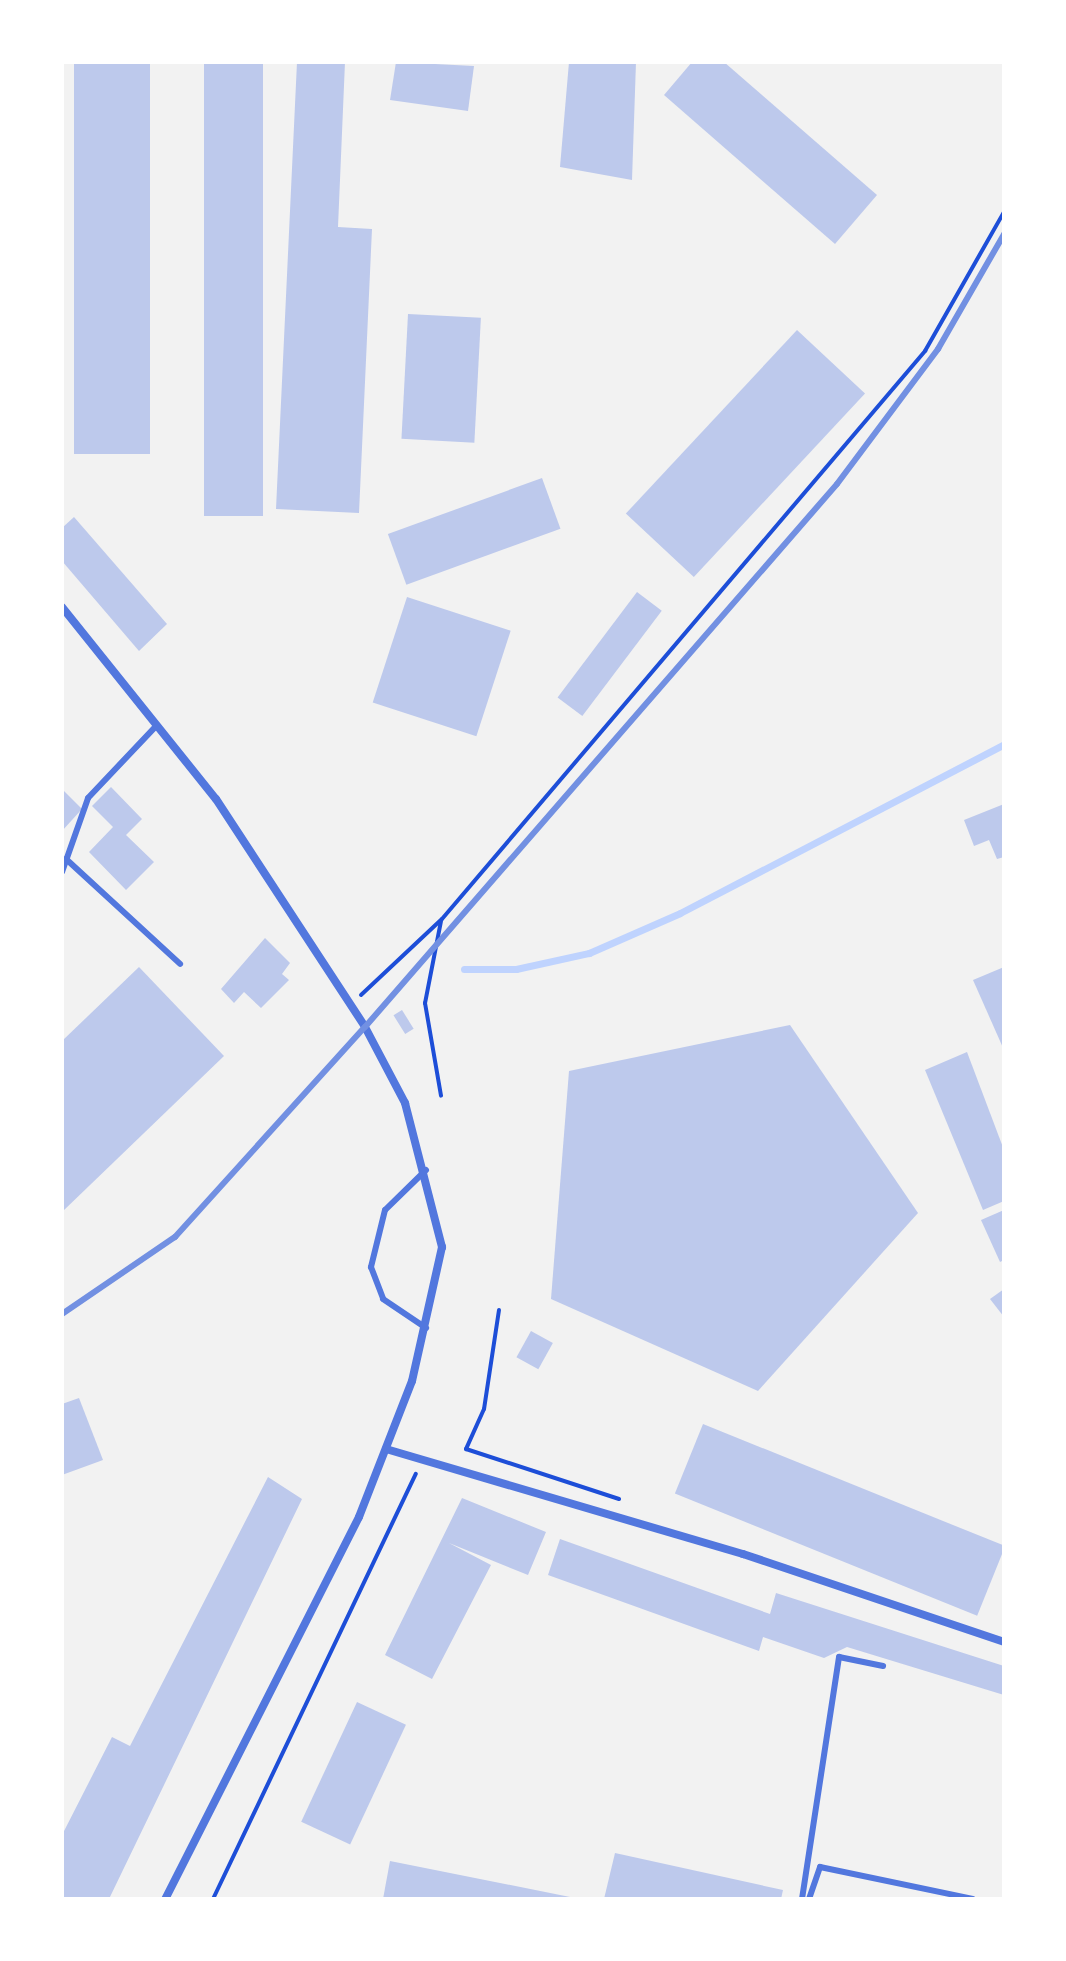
<!DOCTYPE html>
<style>
body{margin:0}
#map{position:relative;width:1066px;height:1961px;overflow:hidden;background:#f2f2f2;font-family:Montserrat,sans-serif}
div>[style]{position:absolute}
[style*='--x']{left:calc(var(--x)*1px);top:calc(var(--y)*1px);width:calc(var(--w)*1px);rotate:calc(var(--a)*1deg)}
.stream>*{height:7px;margin:-3.5px;padding:0 3.5px;transform-origin:3.5px;border-radius:3.5px;background:#bfd3fe}
.building>*{inset:0;background:#bdc9ec;transform-origin:0 0}
.path>*{height:4px;margin:-2px;padding:0 2px;transform-origin:2px;border-radius:2px;background:#1d4ed8}
.service>*{height:6px;margin:-3px;padding:0 3px;transform-origin:3px;border-radius:3px;background:#5277de}
.minor>*{height:8px;margin:-4px;padding:0 4px;transform-origin:4px;border-radius:4px;background:#5277de}
.rail>*{height:6px;margin:-3px;padding:0 3px;transform-origin:3px;border-radius:3px;background:#7290e2}
span{translate:-50% -50%;white-space:nowrap;text-align:center;line-height:1.15;-webkit-text-stroke:7px #fff;paint-order:stroke}
.frame{position:absolute;inset:0;border:64px solid #fff;pointer-events:none}
</style>
<div id="map">
<div class="stream">
<i style="--x:464;--y:969;--w:52;--a:0"></i>
<i style="--x:516;--y:969;--w:75;--a:-12.4"></i>
<i style="--x:589;--y:953;--w:99;--a:-23.7"></i>
<i style="--x:680;--y:913;--w:365;--a:-27.5"></i>
</div>
<div class="building">
<i style="left:74px;top:62px;width:76px;height:392px"></i>
<i style="left:204px;top:62px;width:59px;height:454px"></i>
<i style="clip-path:polygon(297px 62px,345px 62px,338px 227px,372px 229px,359px 513px,276px 509px)"></i>
<i style="clip-path:polygon(396px 62px,474px 66px,468px 111px,390px 100px)"></i>
<i style="clip-path:polygon(569px 62px,636px 62px,632px 180px,560px 167px)"></i>
<i style="clip-path:polygon(692px 62px,724px 62px,877px 195px,835px 244px,664px 95px)"></i>
<i style="left:408px;top:314px;width:73px;height:125px;rotate:3deg"></i>
<i style="left:797px;top:330px;width:93px;height:251px;rotate:43deg"></i>
<i style="left:542px;top:478px;width:54px;height:164px;rotate:70deg"></i>
<i style="clip-path:polygon(74px 517px,167px 624px,139px 651px,62px 561px,62px 528px)"></i>
<i style="left:637px;top:592px;width:31px;height:132px;rotate:37deg"></i>
<i style="left:407px;top:597px;width:109px;height:111px;rotate:18deg"></i>
<i style="clip-path:polygon(111px 787px,142px 819px,126px 835px,154px 862px,126px 890px,89px 852px,113px 827px,92px 806px)"></i>
<i style="clip-path:polygon(64px 791px,82px 809px,62px 831px,62px 793px)"></i>
<i style="clip-path:polygon(1004px 804px,1004px 857px,997px 859px,989px 840px,974px 846px,964px 820px)"></i>
<i style="clip-path:polygon(265px 938px,290px 963px,282px 974px,289px 980px,261px 1008px,244px 992px,234px 1003px,221px 989px)"></i>
<i style="clip-path:polygon(139px 967px,224px 1056px,62px 1212px,62px 1041px)"></i>
<i style="clip-path:polygon(1004px 967px,1004px 1050px,973px 980px)"></i>
<i style="left:402px;top:1010px;width:22px;height:10px;rotate:58deg"></i>
<i style="clip-path:polygon(790px 1025px,918px 1213px,758px 1391px,551px 1299px,569px 1071px)"></i>
<i style="clip-path:polygon(967px 1052px,1004px 1150px,1004px 1201px,983px 1210px,925px 1070px)"></i>
<i style="clip-path:polygon(1004px 1210px,1004px 1260px,1000px 1262px,981px 1220px)"></i>
<i style="clip-path:polygon(1004px 1289px,1004px 1317px,990px 1299px)"></i>
<i style="left:531px;top:1331px;width:25px;height:30px;rotate:29deg"></i>
<i style="clip-path:polygon(79px 1398px,103px 1460px,62px 1475px,62px 1404px)"></i>
<i style="left:703px;top:1424px;width:326px;height:75px;rotate:22deg"></i>
<i style="clip-path:polygon(268px 1477px,302px 1499px,109px 1899px,62px 1899px,62px 1835px,112px 1737px,130px 1746px)"></i>
<i style="clip-path:polygon(462px 1498px,546px 1532px,528px 1575px,449px 1543px,491px 1565px,432px 1679px,385px 1655px)"></i>
<i style="clip-path:polygon(560px 1539px,770px 1614px,776px 1593px,1004px 1666px,1004px 1695px,847px 1647px,824px 1658px,763px 1637px,759px 1651px,548px 1575px)"></i>
<i style="left:357px;top:1702px;width:54px;height:132px;rotate:25deg"></i>
<i style="clip-path:polygon(615px 1853px,783px 1890px,781px 1899px,604px 1899px)"></i>
<i style="clip-path:polygon(390px 1861px,575px 1898px,575px 1899px,383px 1899px)"></i>
</div>
<div class="path">
<i style="--x:441;--y:921;--w:84;--a:101"></i>
<i style="--x:425;--y:1003;--w:94;--a:80.2"></i>
<i style="--x:361;--y:995;--w:111;--a:-43.2"></i>
<i style="--x:442;--y:919;--w:746;--a:-49.62"></i>
<i style="--x:925;--y:351;--w:160;--a:-60.4"></i>
<i style="--x:499;--y:1310;--w:100;--a:98.6"></i>
<i style="--x:484;--y:1409;--w:44;--a:114.2"></i>
<i style="--x:466;--y:1449;--w:161;--a:18.1"></i>
<i style="--x:213;--y:1899;--w:471;--a:-64.5"></i>
</div>
<div class="service">
<i style="--x:66;--y:859;--w:155;--a:42.6"></i>
<i style="--x:62;--y:872;--w:78;--a:-70.6"></i>
<i style="--x:88;--y:798;--w:100;--a:-46.6"></i>
<i style="--x:426;--y:1170;--w:57;--a:135.7"></i>
<i style="--x:385;--y:1210;--w:59;--a:103.8"></i>
<i style="--x:371;--y:1267;--w:34;--a:69"></i>
<i style="--x:383;--y:1299;--w:52;--a:34"></i>
<i style="--x:802;--y:1899;--w:245;--a:-81.3"></i>
<i style="--x:839;--y:1657;--w:45;--a:11.6"></i>
<i style="--x:809;--y:1899;--w:34;--a:-71"></i>
<i style="--x:820;--y:1867;--w:156;--a:11.8"></i>
</div>
<div class="minor">
<i style="--x:62;--y:607;--w:246;--a:51.3"></i>
<i style="--x:216;--y:799;--w:272;--a:56.8"></i>
<i style="--x:365;--y:1027;--w:86;--a:62.2"></i>
<i style="--x:405;--y:1103;--w:149;--a:75.6"></i>
<i style="--x:442;--y:1247;--w:137;--a:102.6"></i>
<i style="--x:412;--y:1381;--w:146;--a:111.3"></i>
<i style="--x:359;--y:1517;--w:428;--a:116.9"></i>
<i style="--x:386;--y:1449;--w:372;--a:16.4"></i>
<i style="--x:743;--y:1554;--w:275;--a:18.6"></i>
</div>
<div class="rail">
<i style="--x:62;--y:1314;--w:137;--a:-34.3"></i>
<i style="--x:175;--y:1237;--w:283;--a:-47.9"></i>
<i style="--x:365;--y:1027;--w:719;--a:-49"></i>
<i style="--x:837;--y:484;--w:169;--a:-53.2"></i>
<i style="--x:938;--y:349;--w:133;--a:-60.1"></i>
</div>
<div class="frame"></div>
</div>
